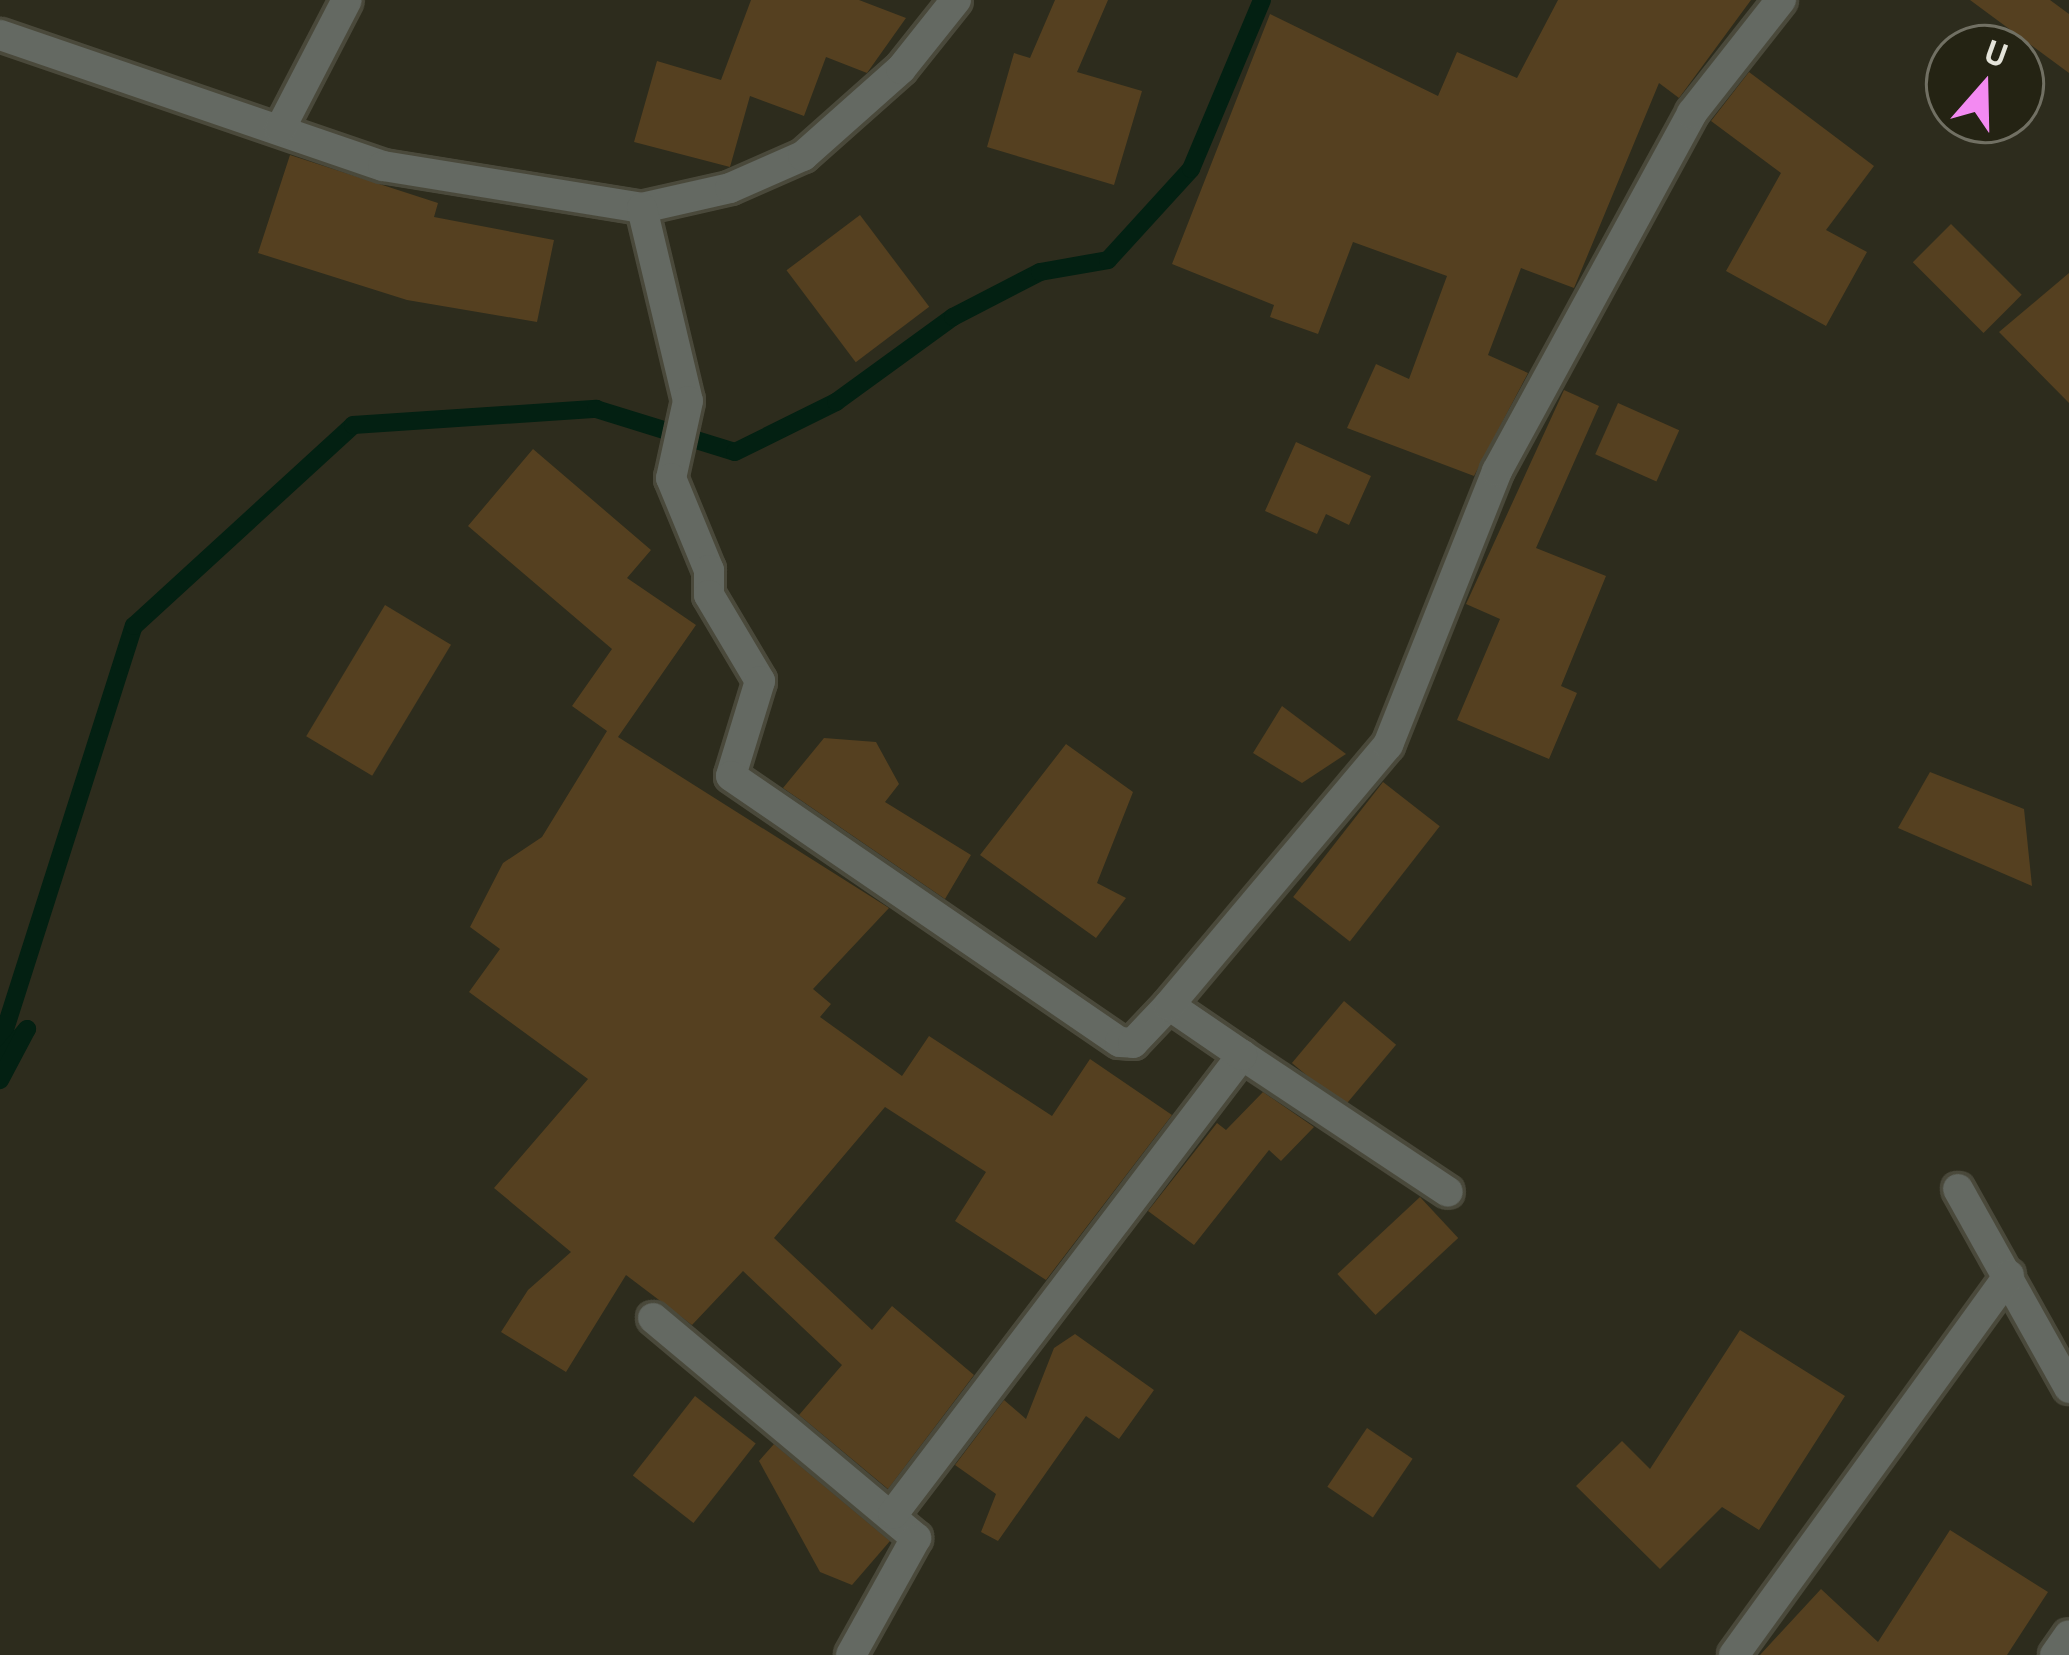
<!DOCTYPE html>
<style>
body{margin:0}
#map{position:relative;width:2069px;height:1655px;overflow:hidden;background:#2d2c1d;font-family:"PT Sans",sans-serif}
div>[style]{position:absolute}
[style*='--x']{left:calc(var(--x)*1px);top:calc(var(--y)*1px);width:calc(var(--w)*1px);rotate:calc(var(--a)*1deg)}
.stream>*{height:18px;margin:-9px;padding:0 9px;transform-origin:9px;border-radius:9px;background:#032012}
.building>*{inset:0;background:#554020;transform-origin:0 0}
.roads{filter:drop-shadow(3px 0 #4a493b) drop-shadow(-3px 0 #4a493b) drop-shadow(0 3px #4a493b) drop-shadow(0 -3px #4a493b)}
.minor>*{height:30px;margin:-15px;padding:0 15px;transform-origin:15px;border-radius:15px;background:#646962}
span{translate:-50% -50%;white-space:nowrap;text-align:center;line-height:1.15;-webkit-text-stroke:10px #242313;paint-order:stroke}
.north{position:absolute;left:1925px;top:24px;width:120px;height:120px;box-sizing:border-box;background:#242313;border:3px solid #717063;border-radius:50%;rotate:20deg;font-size:33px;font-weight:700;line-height:48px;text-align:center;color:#e5e4da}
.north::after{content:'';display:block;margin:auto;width:42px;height:54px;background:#f38af2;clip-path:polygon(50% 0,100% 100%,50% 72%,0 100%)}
</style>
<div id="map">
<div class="stream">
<i style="--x:0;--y:1045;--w:440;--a:-72.3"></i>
<i style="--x:134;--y:626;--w:297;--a:-42.5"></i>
<i style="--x:353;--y:425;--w:244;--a:-3.8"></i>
<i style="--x:596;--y:409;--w:145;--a:17.2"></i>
<i style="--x:735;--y:452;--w:113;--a:-26.3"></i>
<i style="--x:836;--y:402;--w:145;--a:-36"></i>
<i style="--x:953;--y:317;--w:98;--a:-27.3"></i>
<i style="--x:1040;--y:272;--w:69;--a:-10"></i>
<i style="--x:1108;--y:260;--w:123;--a:-47.6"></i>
<i style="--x:1191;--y:169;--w:183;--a:-67.2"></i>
<i style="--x:0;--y:1061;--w:42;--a:-49.8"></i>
<i style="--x:27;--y:1029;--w:58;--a:117.9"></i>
</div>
<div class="building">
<i style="clip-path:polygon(751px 0,859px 0,906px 18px,867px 73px,826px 57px,804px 116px,750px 96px,730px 167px,634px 142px,657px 61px,721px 80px)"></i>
<i style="clip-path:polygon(1055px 0,1108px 0,1077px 72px,1142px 91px,1114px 185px,987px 147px,1014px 53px,1030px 58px)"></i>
<i style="clip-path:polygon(1558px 0,1751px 0,1679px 98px,1659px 83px,1574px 288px,1521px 268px,1488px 355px,1528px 373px,1474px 476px,1347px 428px,1376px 364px,1409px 379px,1447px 276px,1353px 242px,1318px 334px,1270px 317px,1274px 305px,1172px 264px,1270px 14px,1438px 96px,1457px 52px,1517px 78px)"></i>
<i style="clip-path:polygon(1970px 0,2050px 0,2069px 14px,2069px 73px)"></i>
<i style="clip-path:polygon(1749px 72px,1874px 166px,1826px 230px,1867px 252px,1826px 326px,1726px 271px,1781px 173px,1711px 121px)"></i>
<i style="clip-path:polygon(290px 155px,438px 203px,434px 217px,554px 240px,537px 322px,407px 300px,258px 253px)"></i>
<i style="left:860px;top:215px;width:115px;height:92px;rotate:53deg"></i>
<i style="left:1951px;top:224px;width:100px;height:54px;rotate:45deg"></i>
<i style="clip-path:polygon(2069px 273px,2069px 403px,1999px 332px)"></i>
<i style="clip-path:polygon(1564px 390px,1599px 406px,1536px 548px,1606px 576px,1561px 686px,1577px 693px,1549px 759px,1457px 720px,1500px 619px,1466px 604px)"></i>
<i style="left:1618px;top:403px;width:67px;height:56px;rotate:24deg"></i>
<i style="clip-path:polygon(1296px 442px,1371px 476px,1349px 525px,1326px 514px,1317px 534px,1265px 511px)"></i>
<i style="clip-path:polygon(533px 449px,651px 550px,627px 578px,696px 625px,618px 737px,889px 908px,813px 989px,831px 1004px,820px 1017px,902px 1076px,929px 1036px,1052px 1116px,1090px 1059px,1172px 1115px,1046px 1280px,955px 1221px,986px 1172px,885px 1107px,774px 1238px,872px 1330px,892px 1306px,974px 1375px,888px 1489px,799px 1415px,842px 1365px,743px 1271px,692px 1325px,626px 1275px,566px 1372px,501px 1332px,528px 1290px,571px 1252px,494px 1188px,588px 1079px,469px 992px,500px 949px,470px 927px,503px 863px,542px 837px,607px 731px,572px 706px,612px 649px,468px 526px)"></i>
<i style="left:385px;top:605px;width:77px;height:153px;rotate:31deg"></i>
<i style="clip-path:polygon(1282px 706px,1346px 754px,1302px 783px,1253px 753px)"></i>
<i style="clip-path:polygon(824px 738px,876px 742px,899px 784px,885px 802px,971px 855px,945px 899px,783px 788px)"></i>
<i style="clip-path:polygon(1066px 744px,1133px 792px,1097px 883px,1126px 898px,1096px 938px,980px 855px)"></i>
<i style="clip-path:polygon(1930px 772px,2024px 809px,2032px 886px,1898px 828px)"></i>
<i style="left:1383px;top:782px;width:72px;height:146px;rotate:38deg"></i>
<i style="left:1344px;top:1001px;width:68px;height:81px;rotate:40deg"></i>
<i style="clip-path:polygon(1263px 1092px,1314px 1127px,1281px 1161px,1269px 1150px,1194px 1245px,1148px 1211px,1217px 1123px,1226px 1130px)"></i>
<i style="left:1420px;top:1197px;width:56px;height:113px;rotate:47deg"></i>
<i style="clip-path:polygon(1740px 1330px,1845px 1396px,1759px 1530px,1722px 1507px,1660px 1569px,1576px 1486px,1622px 1441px,1650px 1469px)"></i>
<i style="clip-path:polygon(1075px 1334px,1154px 1390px,1119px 1439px,1086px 1416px,998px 1541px,981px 1532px,996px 1494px,955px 1465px,1004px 1400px,1026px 1419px,1054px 1348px)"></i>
<i style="left:695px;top:1396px;width:77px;height:101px;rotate:38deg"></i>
<i style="left:1367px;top:1428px;width:55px;height:71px;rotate:34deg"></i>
<i style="clip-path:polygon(774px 1444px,890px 1541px,852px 1585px,820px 1572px,759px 1461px)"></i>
<i style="clip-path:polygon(1950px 1530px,2048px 1592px,2007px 1655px,1760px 1655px,1821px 1589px,1878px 1642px)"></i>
</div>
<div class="roads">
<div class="minor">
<i style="--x:0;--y:35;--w:405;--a:18.9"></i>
<i style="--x:383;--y:166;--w:262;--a:9.2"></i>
<i style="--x:642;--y:208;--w:90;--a:-12.8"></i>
<i style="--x:730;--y:188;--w:80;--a:-23.7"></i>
<i style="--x:803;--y:156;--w:131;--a:-41.6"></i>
<i style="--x:901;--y:69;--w:88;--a:-51.4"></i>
<i style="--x:280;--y:129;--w:145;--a:-62.6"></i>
<i style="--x:642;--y:208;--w:198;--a:76.6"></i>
<i style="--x:688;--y:401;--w:79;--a:102.4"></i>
<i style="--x:671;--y:478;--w:100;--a:67.6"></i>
<i style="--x:709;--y:570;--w:25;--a:90"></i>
<i style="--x:709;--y:595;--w:100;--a:59.3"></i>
<i style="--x:760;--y:681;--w:99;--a:107"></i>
<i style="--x:731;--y:776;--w:471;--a:34.4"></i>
<i style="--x:1120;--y:1042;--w:13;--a:4"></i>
<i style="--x:1133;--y:1043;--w:52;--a:-46.5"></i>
<i style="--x:1242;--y:1055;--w:247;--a:33.6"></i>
<i style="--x:1958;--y:1189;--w:228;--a:60.8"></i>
<i style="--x:653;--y:1318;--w:343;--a:39.9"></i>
<i style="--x:916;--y:1538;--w:134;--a:119.1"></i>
<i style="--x:893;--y:1514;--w:577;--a:-52.75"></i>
<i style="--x:1242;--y:1055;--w:88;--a:-145.6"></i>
<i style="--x:1169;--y:1005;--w:340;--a:-49.9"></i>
<i style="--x:1388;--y:745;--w:295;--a:-68.3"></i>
<i style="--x:1497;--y:471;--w:408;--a:-61.4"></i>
<i style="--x:1692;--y:113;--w:144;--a:-51.8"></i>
<i style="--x:1734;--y:1655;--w:469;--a:-54.1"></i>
<i style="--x:2055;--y:1655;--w:24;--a:-55"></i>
</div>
</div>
<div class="north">U</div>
</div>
